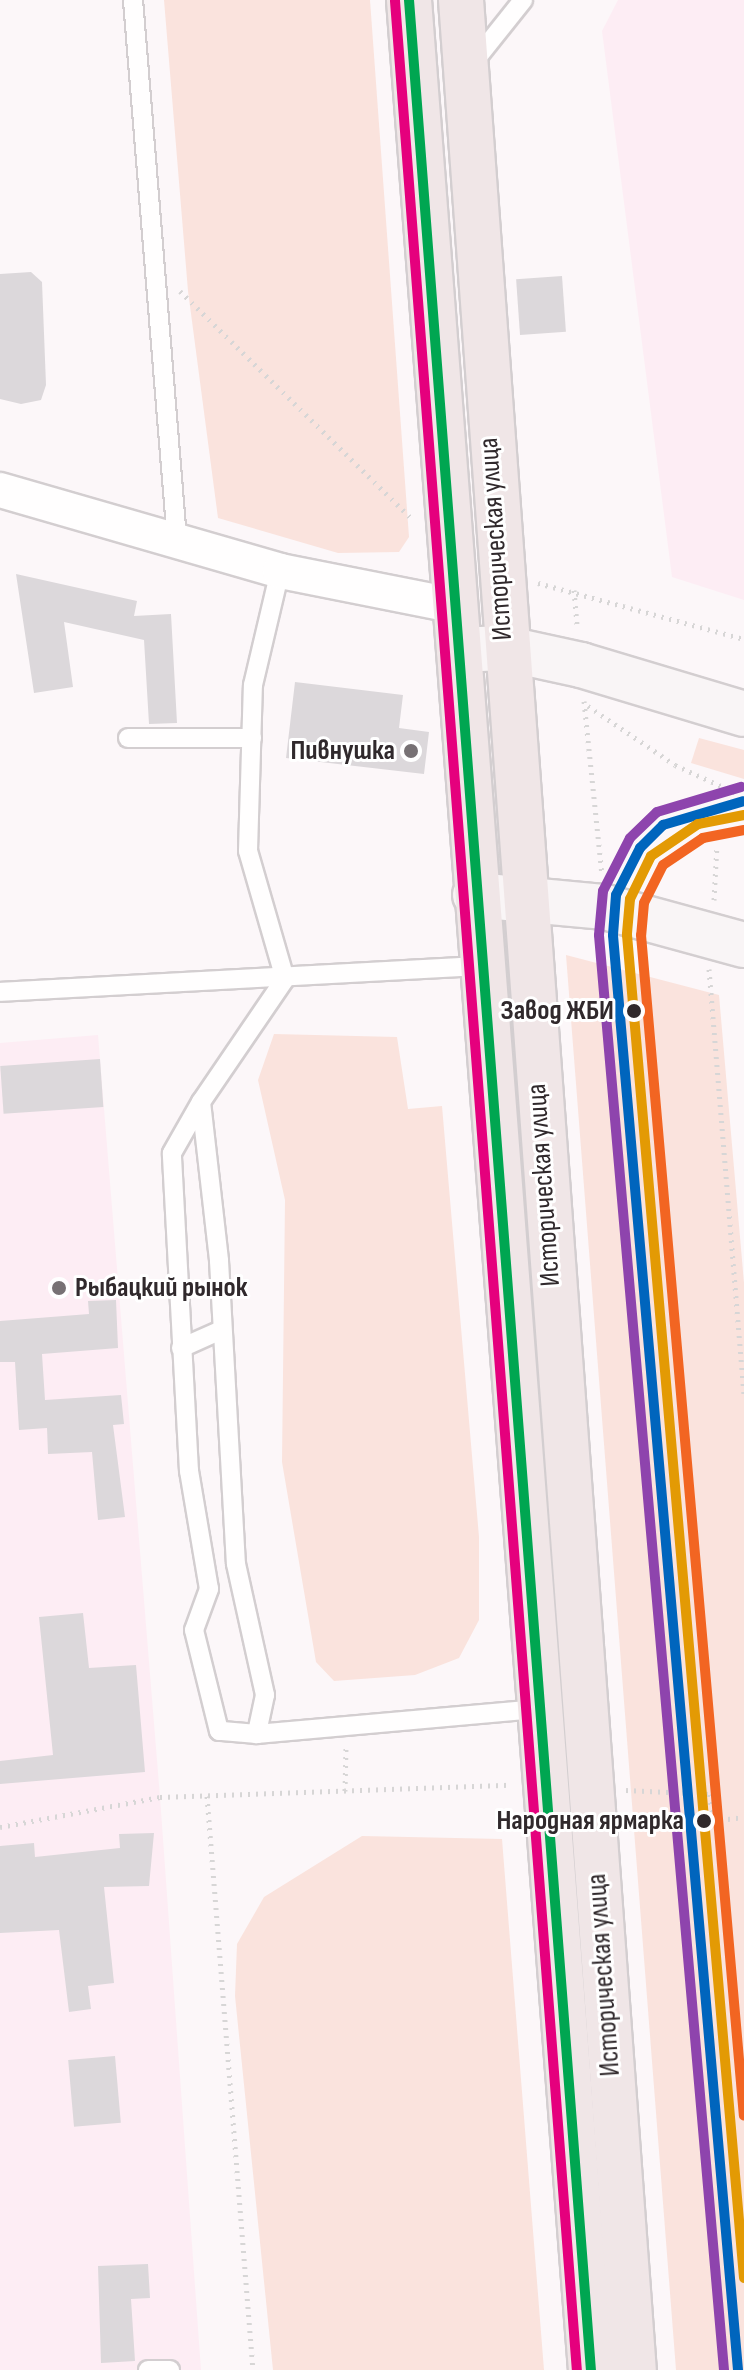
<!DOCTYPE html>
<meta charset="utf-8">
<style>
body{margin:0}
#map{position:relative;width:744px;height:2370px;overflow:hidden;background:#fcf7f9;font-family:"Sofia Sans Condensed",sans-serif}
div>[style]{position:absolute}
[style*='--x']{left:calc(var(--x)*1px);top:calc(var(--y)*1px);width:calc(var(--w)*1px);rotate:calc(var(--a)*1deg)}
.built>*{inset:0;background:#fdedf4}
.green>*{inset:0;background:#fae3dd}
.building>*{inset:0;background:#dcd8db;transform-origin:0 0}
.path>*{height:5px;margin-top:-2.5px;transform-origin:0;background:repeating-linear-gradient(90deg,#d7d6d6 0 2px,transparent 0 8px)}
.roads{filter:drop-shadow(2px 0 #d3ced0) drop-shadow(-2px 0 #d3ced0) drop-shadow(0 2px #d3ced0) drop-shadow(0 -2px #d3ced0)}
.service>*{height:18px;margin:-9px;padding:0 9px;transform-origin:9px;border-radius:9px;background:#fffefe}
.minor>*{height:34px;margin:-17px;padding:0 17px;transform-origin:17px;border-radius:17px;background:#fffefe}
.secondary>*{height:44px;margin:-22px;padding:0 22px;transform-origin:22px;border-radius:22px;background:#f9f5f6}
.trunk>*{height:44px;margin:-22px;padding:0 22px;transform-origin:22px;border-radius:22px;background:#f0e6e7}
.bus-1>*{height:10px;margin:-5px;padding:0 5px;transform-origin:5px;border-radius:5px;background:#00a651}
.bus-2>*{height:10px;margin:-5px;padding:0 5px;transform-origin:5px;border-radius:5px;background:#e5007d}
.tram-1>*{height:10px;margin:-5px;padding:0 5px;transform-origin:5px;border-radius:5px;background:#0065bd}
.tram-2>*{height:10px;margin:-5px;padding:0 5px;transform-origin:5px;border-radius:5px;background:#e39a04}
.tram-3>*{height:10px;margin:-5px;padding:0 5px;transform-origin:5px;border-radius:5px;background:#8e44ad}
.tram-4>*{height:10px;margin:-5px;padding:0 5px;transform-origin:5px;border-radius:5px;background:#f26522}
.dots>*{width:22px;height:22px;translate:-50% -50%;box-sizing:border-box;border:4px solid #fff;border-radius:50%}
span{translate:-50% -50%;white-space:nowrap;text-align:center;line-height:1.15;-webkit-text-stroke:6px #fff;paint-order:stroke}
.street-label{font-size:28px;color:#30292c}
.poi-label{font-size:28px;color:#30292c;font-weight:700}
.right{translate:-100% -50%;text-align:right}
.left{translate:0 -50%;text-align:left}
.stop-label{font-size:28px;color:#30292c;font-weight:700}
</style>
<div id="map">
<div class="built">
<i style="clip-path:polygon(618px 0,744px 0,744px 600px,672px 577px,602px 31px)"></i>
<i style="clip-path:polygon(98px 1035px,160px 1797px,201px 2370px,0 2370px,0 1043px)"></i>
</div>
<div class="green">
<i style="clip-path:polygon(164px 0,370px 0,409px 537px,399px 552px,338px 553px,218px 518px,188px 291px)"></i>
<i style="clip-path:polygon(699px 738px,744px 750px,744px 779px,691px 763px)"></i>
<i style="clip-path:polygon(566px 955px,719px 995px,744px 1283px,744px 2370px,676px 2370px)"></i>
<i style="clip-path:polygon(274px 1034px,397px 1037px,408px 1109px,442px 1106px,479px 1537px,479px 1620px,459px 1658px,415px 1675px,334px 1681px,316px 1662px,282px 1462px,285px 1200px,258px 1080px)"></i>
<i style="clip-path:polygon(362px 1836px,502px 1839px,544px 2370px,273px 2370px,235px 1996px,237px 1944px,264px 1897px)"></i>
</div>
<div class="building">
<i style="clip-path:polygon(31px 272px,42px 282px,46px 385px,41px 400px,21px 404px,0 399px,0 274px)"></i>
<i style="left:562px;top:276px;width:56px;height:46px;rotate:86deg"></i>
<i style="clip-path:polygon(16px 574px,137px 601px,134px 616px,171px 614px,177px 723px,149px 724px,144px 640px,64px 622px,73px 687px,34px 693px)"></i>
<i style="clip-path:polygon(295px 682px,403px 695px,399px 728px,429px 732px,424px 774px,286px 758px)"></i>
<i style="left:100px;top:1059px;width:48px;height:100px;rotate:86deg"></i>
<i style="clip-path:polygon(116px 1300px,118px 1348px,42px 1354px,45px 1400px,121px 1395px,124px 1424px,113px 1425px,125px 1517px,98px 1520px,92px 1452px,48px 1454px,47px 1428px,19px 1430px,15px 1362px,0 1362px,0 1321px,89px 1314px,88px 1301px)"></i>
<i style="clip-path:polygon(83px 1613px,89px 1668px,136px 1665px,145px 1772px,0 1784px,0 1761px,53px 1755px,39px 1617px)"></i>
<i style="clip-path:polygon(154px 1833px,149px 1886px,104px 1887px,114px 1983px,88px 1986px,91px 2009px,69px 2012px,59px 1930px,0 1933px,0 1846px,34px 1843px,35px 1857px,120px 1848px,119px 1834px)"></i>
<i style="left:115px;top:2056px;width:67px;height:47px;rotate:85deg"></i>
<i style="clip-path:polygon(148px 2264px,150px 2298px,131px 2299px,135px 2361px,101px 2363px,98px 2266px)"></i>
</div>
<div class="path">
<i style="--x:180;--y:291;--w:325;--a:44.5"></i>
<i style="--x:538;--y:583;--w:213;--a:15.2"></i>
<i style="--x:574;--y:590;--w:38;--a:85"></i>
<i style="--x:584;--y:701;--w:174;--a:84.1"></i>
<i style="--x:588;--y:706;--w:105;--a:34.1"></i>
<i style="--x:675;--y:765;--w:70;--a:24.4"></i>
<i style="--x:714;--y:900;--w:55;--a:-86.9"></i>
<i style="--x:709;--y:969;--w:427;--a:85.3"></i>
<i style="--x:626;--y:1790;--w:84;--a:2.7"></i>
<i style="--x:710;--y:1794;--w:27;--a:86"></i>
<i style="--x:712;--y:1821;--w:32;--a:-7"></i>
<i style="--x:345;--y:1791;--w:43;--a:-88.7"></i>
<i style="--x:207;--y:1796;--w:576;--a:85.42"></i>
<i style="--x:0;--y:1827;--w:163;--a:-10.6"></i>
<i style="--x:160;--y:1797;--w:352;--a:-2"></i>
</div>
<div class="roads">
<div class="service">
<i style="--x:133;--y:0;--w:542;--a:85.34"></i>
<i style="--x:472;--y:64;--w:82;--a:-51.4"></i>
<i style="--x:128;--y:738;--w:124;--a:0"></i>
<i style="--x:0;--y:992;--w:480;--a:-3.1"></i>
<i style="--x:201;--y:1102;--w:160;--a:83.5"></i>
<i style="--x:219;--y:1261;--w:303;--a:86.8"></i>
<i style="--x:236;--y:1564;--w:134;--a:77.5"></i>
<i style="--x:265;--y:1695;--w:40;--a:102"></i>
<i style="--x:257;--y:1734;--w:38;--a:-175"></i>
<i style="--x:219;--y:1731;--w:104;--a:-103.9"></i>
<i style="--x:194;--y:1630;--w:44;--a:-69.9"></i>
<i style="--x:209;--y:1589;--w:120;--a:-99.6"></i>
<i style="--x:189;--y:1471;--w:318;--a:-93.1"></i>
<i style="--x:172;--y:1153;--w:59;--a:-60.4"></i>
<i style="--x:201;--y:1102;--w:149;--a:-55.7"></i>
<i style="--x:285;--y:979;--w:133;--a:-106.1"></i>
<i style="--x:248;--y:851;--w:166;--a:-88.3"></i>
<i style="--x:253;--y:685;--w:117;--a:-76.7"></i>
<i style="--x:181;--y:1348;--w:42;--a:-24.1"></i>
<i style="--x:257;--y:1734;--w:282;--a:-5.1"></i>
<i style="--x:148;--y:2370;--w:22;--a:0"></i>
</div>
<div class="minor">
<i style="--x:0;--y:490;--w:291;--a:16.1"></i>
<i style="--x:280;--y:571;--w:180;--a:11.2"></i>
</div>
<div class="secondary">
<i style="--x:459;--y:650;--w:44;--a:-2.6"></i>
<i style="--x:503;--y:648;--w:80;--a:12.3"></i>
<i style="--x:581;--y:665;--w:170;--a:16.7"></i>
<i style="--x:475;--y:895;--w:131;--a:5.3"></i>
<i style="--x:605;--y:907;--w:144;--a:15.3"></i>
</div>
<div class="trunk">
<i style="--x:409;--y:0;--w:2377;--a:85.61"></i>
<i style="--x:461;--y:0;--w:2376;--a:85.83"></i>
</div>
</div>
<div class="bus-1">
<i style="--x:409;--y:0;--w:2377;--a:85.61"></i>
</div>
<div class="bus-2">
<i style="--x:395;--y:1;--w:2376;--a:85.61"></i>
</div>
<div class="tram-1">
<i style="--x:738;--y:2370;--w:1440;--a:-94.98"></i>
<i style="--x:613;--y:935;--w:40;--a:-85.7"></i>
<i style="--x:616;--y:895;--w:53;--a:-62.9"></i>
<i style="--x:640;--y:848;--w:33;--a:-45"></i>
<i style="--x:663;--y:825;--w:84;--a:-16.5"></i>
</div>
<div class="tram-2">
<i style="--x:744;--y:815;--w:47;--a:168.9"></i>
<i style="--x:698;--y:824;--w:57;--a:145.8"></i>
<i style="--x:651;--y:856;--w:48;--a:116"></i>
<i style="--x:630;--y:899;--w:36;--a:95"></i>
<i style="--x:627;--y:935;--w:1348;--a:85.02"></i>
</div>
<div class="tram-3">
<i style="--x:724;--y:2370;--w:1440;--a:-94.98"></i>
<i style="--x:599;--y:935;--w:44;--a:-84.8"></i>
<i style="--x:603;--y:891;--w:59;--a:-63"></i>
<i style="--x:630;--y:838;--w:37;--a:-44"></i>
<i style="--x:657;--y:812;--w:88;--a:-16.6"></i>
</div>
<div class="tram-4">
<i style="--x:744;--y:830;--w:42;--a:169"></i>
<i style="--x:703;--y:838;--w:48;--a:146"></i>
<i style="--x:663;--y:865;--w:42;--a:116.6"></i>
<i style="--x:644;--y:903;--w:32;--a:95"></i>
<i style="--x:641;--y:935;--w:1185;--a:85.02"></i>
</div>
<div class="dots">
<i style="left:411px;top:751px;background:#777174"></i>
<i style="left:634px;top:1011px;background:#30292c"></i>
<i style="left:59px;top:1288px;background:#777174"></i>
<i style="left:704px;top:1821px;background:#30292c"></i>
</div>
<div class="street-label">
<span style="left:496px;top:539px;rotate:-94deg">Историческая улица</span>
<span style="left:544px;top:1185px;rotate:-94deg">Историческая улица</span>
<span style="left:604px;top:1975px;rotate:-94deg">Историческая улица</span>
</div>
<div class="poi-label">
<span class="right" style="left:395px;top:751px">Пивнушка</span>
<span class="left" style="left:75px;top:1288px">Рыбацкий рынок</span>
</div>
<div class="stop-label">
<span class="right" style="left:614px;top:1011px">Завод ЖБИ</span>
<span class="right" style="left:684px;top:1821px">Народная ярмарка</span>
</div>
</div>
